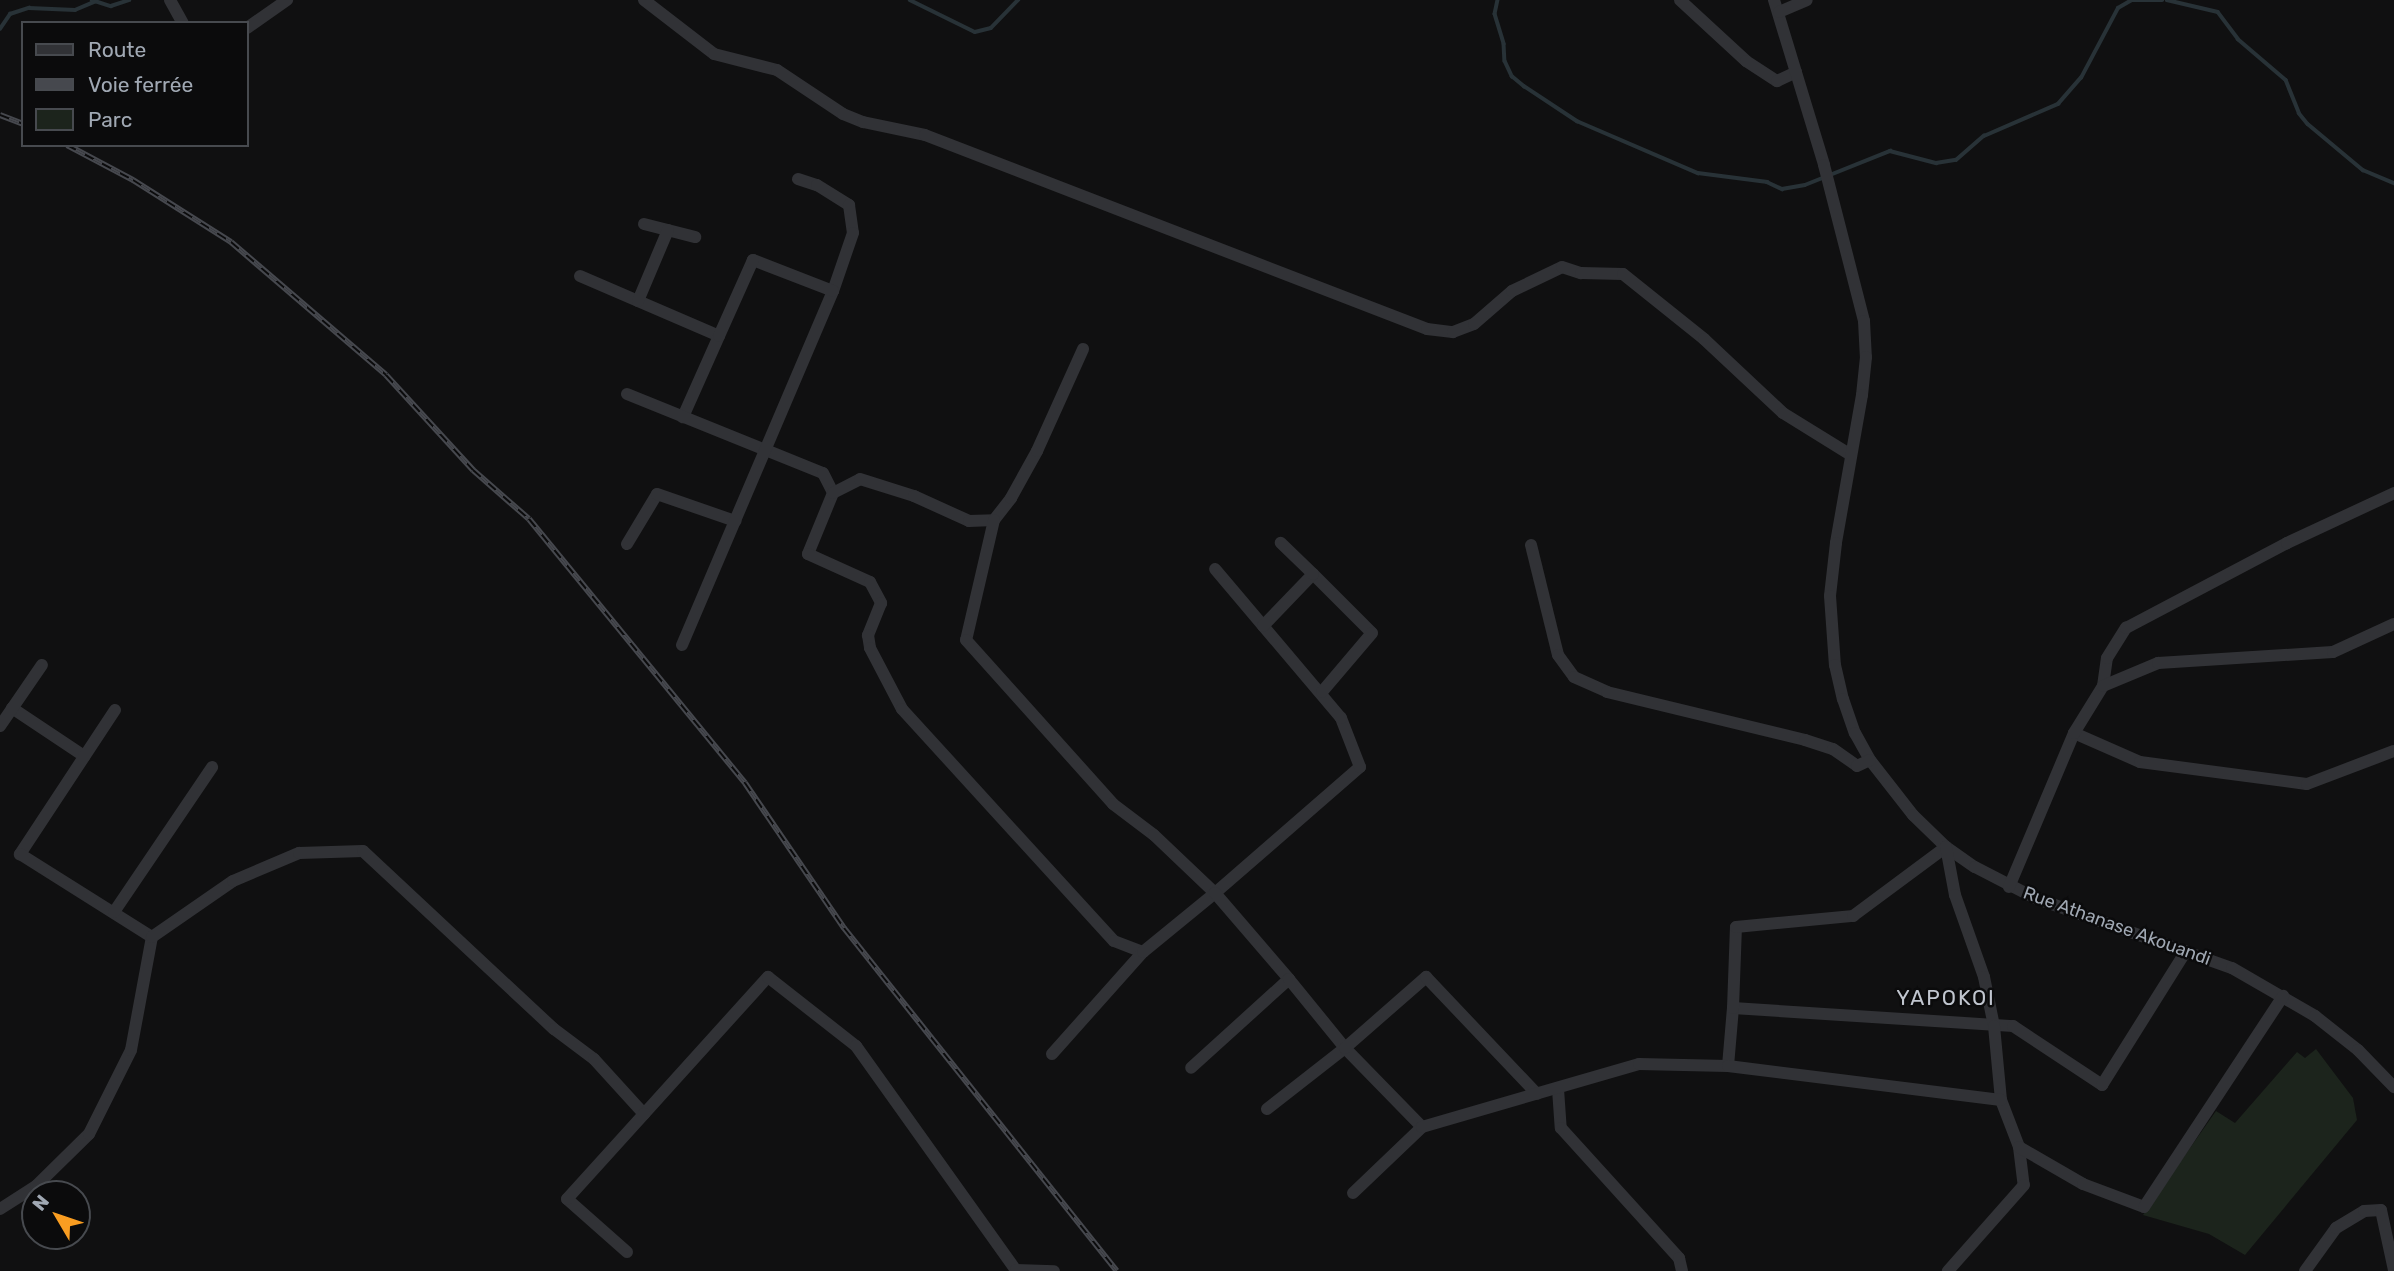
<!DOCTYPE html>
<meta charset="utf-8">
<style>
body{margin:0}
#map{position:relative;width:2394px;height:1271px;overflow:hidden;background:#101011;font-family:Rubik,sans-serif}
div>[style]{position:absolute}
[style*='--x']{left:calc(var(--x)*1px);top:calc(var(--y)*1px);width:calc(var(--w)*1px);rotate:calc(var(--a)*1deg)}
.green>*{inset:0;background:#1c241c}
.stream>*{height:3.5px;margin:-1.75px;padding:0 1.75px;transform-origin:1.75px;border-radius:1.75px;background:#283237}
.minor>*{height:12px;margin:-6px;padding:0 6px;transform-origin:6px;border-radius:6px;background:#313236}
.rail>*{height:6px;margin-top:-3px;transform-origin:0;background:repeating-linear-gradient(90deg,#0b0b0c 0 10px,#46484e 0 20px);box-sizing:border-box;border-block:2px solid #46484e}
span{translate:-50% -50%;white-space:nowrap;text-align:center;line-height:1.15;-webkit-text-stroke:5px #0b0b0c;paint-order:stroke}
.street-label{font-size:18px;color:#a0a8b3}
.quarter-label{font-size:21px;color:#c1c6cf;letter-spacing:2px}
.legend{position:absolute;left:21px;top:21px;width:228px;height:126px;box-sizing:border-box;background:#0b0b0c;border:2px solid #474a4f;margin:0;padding:9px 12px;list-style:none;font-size:21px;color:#a0a8b3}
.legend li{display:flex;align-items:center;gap:14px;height:35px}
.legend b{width:35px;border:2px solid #474a4f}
.north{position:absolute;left:21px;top:1180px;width:70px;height:70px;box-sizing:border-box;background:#0b0b0c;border:2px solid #474a4f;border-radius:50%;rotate:309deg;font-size:19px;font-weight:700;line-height:28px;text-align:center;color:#a0a8b3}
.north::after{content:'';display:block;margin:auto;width:24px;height:32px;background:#f99d21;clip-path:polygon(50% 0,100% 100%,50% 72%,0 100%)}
</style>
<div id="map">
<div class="green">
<i style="clip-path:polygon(2316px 1049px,2353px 1098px,2357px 1120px,2245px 1255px,2209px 1234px,2143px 1215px,2216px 1111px,2235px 1123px,2297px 1052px,2305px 1058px)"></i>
</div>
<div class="stream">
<i style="--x:92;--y:0;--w:20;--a:18"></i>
<i style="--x:111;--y:6;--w:19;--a:-18"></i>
<i style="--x:910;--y:0;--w:72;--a:26.2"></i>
<i style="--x:975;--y:32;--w:16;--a:-14"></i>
<i style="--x:991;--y:28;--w:39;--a:-46"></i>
<i style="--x:1498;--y:0;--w:14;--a:102"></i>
<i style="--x:1495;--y:14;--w:31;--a:73"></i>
<i style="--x:1504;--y:44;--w:17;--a:87"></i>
<i style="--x:1505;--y:61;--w:17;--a:65"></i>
<i style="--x:1512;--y:76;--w:16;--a:40"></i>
<i style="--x:1524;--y:86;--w:64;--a:33.4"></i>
<i style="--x:1577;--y:121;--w:132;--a:23.3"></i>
<i style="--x:1698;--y:173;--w:70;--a:7.4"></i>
<i style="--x:1767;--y:182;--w:17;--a:25"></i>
<i style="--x:1782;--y:189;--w:23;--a:-10"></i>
<i style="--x:1805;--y:185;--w:92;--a:-21.8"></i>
<i style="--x:1890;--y:151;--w:48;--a:14.6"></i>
<i style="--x:1936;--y:163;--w:20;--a:-9"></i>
<i style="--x:1956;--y:160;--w:37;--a:-41"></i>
<i style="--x:1984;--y:136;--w:81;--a:-23.4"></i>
<i style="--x:2058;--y:104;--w:35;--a:-49"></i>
<i style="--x:2081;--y:78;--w:79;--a:-62.1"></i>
<i style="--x:2118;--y:8;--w:16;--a:-30"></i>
<i style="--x:2132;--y:0;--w:30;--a:0"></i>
<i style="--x:2167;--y:0;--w:52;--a:13.2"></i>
<i style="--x:2218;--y:12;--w:34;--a:53"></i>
<i style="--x:2238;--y:39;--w:63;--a:40.5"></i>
<i style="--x:2286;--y:80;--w:35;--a:68"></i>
<i style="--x:2299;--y:113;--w:14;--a:51"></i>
<i style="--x:2308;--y:124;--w:72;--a:39.9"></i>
<i style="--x:2363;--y:170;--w:34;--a:23"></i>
<i style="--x:0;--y:29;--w:18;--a:-56"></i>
<i style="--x:10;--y:14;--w:20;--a:-18"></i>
<i style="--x:29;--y:8;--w:46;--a:2.5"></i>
<i style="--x:75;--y:10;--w:23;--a:-23"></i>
</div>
<div class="minor">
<i style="--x:170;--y:0;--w:26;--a:61"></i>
<i style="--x:644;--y:0;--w:88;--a:37.6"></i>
<i style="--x:714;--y:54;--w:65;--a:14.3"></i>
<i style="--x:777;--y:70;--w:79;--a:33.7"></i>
<i style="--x:843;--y:114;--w:22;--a:22"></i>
<i style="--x:863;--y:122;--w:63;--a:11.8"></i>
<i style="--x:925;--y:135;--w:538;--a:21.13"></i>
<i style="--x:1427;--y:329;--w:26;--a:7"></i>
<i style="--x:1453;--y:332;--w:22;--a:-21"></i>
<i style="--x:1474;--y:324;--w:50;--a:-41"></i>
<i style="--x:1512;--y:291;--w:55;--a:-25.6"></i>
<i style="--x:1562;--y:267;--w:20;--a:18"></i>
<i style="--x:1581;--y:273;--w:42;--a:1.4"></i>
<i style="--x:1623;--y:274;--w:104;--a:38.7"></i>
<i style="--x:1704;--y:339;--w:108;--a:43.1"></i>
<i style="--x:1783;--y:413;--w:80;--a:31.7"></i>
<i style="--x:1680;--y:0;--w:90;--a:42.7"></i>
<i style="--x:1746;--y:61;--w:37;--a:33"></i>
<i style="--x:1777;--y:81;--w:21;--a:-25"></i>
<i style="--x:1774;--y:0;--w:172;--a:73.1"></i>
<i style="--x:1824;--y:165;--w:161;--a:75.6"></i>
<i style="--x:1864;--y:321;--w:36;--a:87"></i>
<i style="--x:1866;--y:357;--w:38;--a:96"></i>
<i style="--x:1862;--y:395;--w:150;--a:100"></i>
<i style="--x:1836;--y:543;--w:53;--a:96.5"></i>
<i style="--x:1830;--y:596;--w:69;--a:85.9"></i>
<i style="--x:1835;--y:665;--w:35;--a:77"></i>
<i style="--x:1843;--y:699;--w:36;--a:71"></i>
<i style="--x:1855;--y:733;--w:31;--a:61"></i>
<i style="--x:1870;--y:760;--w:70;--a:52"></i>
<i style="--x:1913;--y:815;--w:46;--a:44.1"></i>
<i style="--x:1946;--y:847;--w:35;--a:35"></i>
<i style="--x:1975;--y:867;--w:68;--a:27.3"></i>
<i style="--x:2035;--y:898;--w:209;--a:19.6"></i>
<i style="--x:2232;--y:968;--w:96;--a:30"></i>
<i style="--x:2315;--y:1016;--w:55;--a:38.3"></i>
<i style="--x:2358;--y:1050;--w:52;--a:45.8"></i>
<i style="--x:1779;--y:12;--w:30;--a:-23"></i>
<i style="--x:247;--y:28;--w:49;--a:-35"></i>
<i style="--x:798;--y:179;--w:20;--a:18"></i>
<i style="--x:817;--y:185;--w:38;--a:32"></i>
<i style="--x:849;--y:205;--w:28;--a:82"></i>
<i style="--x:853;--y:233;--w:61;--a:109"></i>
<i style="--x:644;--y:224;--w:53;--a:14.3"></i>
<i style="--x:580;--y:276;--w:151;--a:23.3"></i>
<i style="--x:719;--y:336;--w:89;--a:114"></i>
<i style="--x:638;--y:301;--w:77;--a:-67.1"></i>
<i style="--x:627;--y:394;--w:211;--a:22"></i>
<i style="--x:823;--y:473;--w:22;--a:63"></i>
<i style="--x:833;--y:493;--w:66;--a:112.3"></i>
<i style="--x:808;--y:554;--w:68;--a:24.3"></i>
<i style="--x:870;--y:582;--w:24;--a:62"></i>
<i style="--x:881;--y:603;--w:35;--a:112"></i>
<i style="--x:868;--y:635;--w:13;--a:81"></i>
<i style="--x:870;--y:648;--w:69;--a:62.3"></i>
<i style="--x:902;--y:709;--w:314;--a:47.6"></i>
<i style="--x:1114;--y:941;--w:31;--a:21"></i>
<i style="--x:833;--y:493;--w:30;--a:-27"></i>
<i style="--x:860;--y:479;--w:57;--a:17.5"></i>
<i style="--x:914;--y:496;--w:60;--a:24.4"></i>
<i style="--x:969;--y:521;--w:25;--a:-2"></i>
<i style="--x:994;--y:520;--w:28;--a:-52"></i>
<i style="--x:1011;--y:498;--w:54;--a:-61"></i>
<i style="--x:1037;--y:451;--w:112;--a:-65.7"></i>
<i style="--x:994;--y:520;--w:123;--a:103.1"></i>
<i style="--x:966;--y:640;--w:220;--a:48.1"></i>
<i style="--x:1113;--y:804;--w:51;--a:37.1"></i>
<i style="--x:1154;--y:835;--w:84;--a:43.6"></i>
<i style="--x:1215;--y:893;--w:192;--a:-41"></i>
<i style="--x:1360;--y:767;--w:53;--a:-111.2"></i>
<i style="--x:1341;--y:718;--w:195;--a:-130.2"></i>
<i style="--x:627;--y:544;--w:58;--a:-59"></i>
<i style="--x:657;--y:494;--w:83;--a:19.1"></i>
<i style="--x:1531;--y:545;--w:113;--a:76.2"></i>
<i style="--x:1558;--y:655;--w:27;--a:54"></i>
<i style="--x:1574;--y:677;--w:36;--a:24"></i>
<i style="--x:1607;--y:692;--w:204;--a:13.6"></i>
<i style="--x:1805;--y:740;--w:29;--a:18"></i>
<i style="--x:1833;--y:749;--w:29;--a:35"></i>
<i style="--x:1857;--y:766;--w:14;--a:-25"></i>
<i style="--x:1313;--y:574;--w:83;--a:45"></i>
<i style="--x:1372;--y:633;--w:77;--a:130.3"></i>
<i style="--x:1263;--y:626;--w:72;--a:-46.1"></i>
<i style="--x:1313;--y:574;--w:45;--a:-135.9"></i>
<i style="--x:682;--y:645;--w:385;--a:-66.9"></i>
<i style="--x:833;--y:291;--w:86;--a:-158.8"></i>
<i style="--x:753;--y:260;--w:83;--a:114.1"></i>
<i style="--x:2103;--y:686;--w:28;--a:-82"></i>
<i style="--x:2107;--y:658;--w:36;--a:-58"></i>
<i style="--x:2126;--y:628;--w:182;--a:-27.8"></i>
<i style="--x:2287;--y:543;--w:118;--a:-25"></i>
<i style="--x:12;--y:708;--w:87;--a:33.7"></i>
<i style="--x:115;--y:710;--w:173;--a:123.4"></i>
<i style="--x:20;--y:854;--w:156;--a:32.2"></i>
<i style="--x:0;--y:726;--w:74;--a:-55.5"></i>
<i style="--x:2074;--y:733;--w:72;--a:23.7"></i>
<i style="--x:2140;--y:762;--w:168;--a:7.5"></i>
<i style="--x:2307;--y:784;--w:93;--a:-20.8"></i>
<i style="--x:2009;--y:887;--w:167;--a:-67.1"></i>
<i style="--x:2074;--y:733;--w:55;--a:-58.3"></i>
<i style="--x:2103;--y:686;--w:60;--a:-22.7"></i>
<i style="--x:2158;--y:663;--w:175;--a:-3.6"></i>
<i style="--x:2333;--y:652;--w:67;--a:-24.7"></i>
<i style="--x:114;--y:912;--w:175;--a:-55.9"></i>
<i style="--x:1733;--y:1008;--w:281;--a:3.7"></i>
<i style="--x:2013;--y:1026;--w:107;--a:33.5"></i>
<i style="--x:2102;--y:1085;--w:158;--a:-57.9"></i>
<i style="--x:1052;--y:1054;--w:137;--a:-48.3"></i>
<i style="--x:1143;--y:952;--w:93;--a:-39.3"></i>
<i style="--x:1215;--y:893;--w:113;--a:49.3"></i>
<i style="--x:1289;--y:979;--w:132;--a:137.8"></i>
<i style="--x:1728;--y:1066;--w:58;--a:-85.1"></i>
<i style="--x:1733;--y:1008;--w:81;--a:-87.9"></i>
<i style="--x:1736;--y:927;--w:118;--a:-5.4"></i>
<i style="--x:1853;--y:916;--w:116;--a:-36.6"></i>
<i style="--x:1946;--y:847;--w:49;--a:79.4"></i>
<i style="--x:1955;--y:895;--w:87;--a:70.5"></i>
<i style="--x:1984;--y:977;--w:50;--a:78.5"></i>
<i style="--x:1994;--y:1026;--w:74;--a:84.6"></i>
<i style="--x:2001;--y:1100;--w:50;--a:69"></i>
<i style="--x:2019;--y:1147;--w:38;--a:83"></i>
<i style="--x:2024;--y:1185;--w:115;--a:131.5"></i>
<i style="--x:1558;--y:1089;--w:39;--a:86"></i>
<i style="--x:1561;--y:1128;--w:176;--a:47.8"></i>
<i style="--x:1679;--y:1258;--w:13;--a:77"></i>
<i style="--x:1267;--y:1109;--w:99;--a:-38"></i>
<i style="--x:1345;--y:1048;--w:89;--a:-129.1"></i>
<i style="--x:1422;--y:1127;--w:110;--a:-134.3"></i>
<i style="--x:1345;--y:1048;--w:108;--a:-41.2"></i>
<i style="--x:1426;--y:977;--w:161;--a:46.5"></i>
<i style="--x:2019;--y:1147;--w:74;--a:30"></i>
<i style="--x:2083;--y:1184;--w:65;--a:20.7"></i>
<i style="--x:2144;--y:1207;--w:253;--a:-56.6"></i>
<i style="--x:1353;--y:1193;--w:95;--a:-43.7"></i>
<i style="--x:1422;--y:1127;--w:226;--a:-16.2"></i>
<i style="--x:1639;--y:1064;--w:89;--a:1.3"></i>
<i style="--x:1728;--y:1066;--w:275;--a:7.1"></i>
<i style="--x:0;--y:1209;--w:43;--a:-32.6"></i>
<i style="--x:36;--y:1186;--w:74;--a:-44.5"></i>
<i style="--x:89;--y:1134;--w:94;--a:-63.4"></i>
<i style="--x:131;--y:1050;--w:115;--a:-79.5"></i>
<i style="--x:152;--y:937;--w:98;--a:-34.7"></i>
<i style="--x:233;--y:881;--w:72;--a:-23"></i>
<i style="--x:299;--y:853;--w:64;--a:-1.8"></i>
<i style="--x:363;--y:851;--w:261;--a:43"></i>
<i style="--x:554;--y:1029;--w:50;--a:36.9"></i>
<i style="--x:594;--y:1059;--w:74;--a:47.7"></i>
<i style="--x:644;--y:1114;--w:185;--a:-47.9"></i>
<i style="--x:768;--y:977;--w:112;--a:38.1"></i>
<i style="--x:856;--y:1046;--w:275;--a:54.5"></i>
<i style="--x:1016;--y:1270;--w:38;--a:2"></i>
<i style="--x:627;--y:1252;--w:80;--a:-138.5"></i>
<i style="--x:567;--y:1199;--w:115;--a:-47.8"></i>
<i style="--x:2305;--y:1271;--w:53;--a:-54.2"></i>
<i style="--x:2336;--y:1228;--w:33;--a:-31"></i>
<i style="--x:2364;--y:1211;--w:17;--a:-3"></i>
<i style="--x:2381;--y:1210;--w:61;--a:77.8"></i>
</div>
<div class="rail">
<i style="--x:0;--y:115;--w:25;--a:21"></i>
<i style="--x:67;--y:145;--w:75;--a:27.9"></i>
<i style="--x:133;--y:180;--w:116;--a:32.3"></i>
<i style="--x:231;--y:242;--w:204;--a:40.6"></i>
<i style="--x:386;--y:375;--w:129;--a:47.5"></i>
<i style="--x:473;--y:470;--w:74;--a:41.2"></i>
<i style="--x:529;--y:519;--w:341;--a:50.7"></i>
<i style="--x:745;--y:783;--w:176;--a:55.7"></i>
<i style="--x:844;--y:928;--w:438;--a:51.5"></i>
</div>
<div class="street-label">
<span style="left:2117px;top:926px;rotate:20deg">Rue Athanase Akouandi</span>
</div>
<div class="quarter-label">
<span style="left:1946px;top:998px">YAPOKOI</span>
</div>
<ul class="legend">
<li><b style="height:9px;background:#313236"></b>Route</li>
<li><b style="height:9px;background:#46484e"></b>Voie ferrée</li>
<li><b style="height:19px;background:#1c241c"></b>Parc</li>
</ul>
<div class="north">N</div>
</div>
